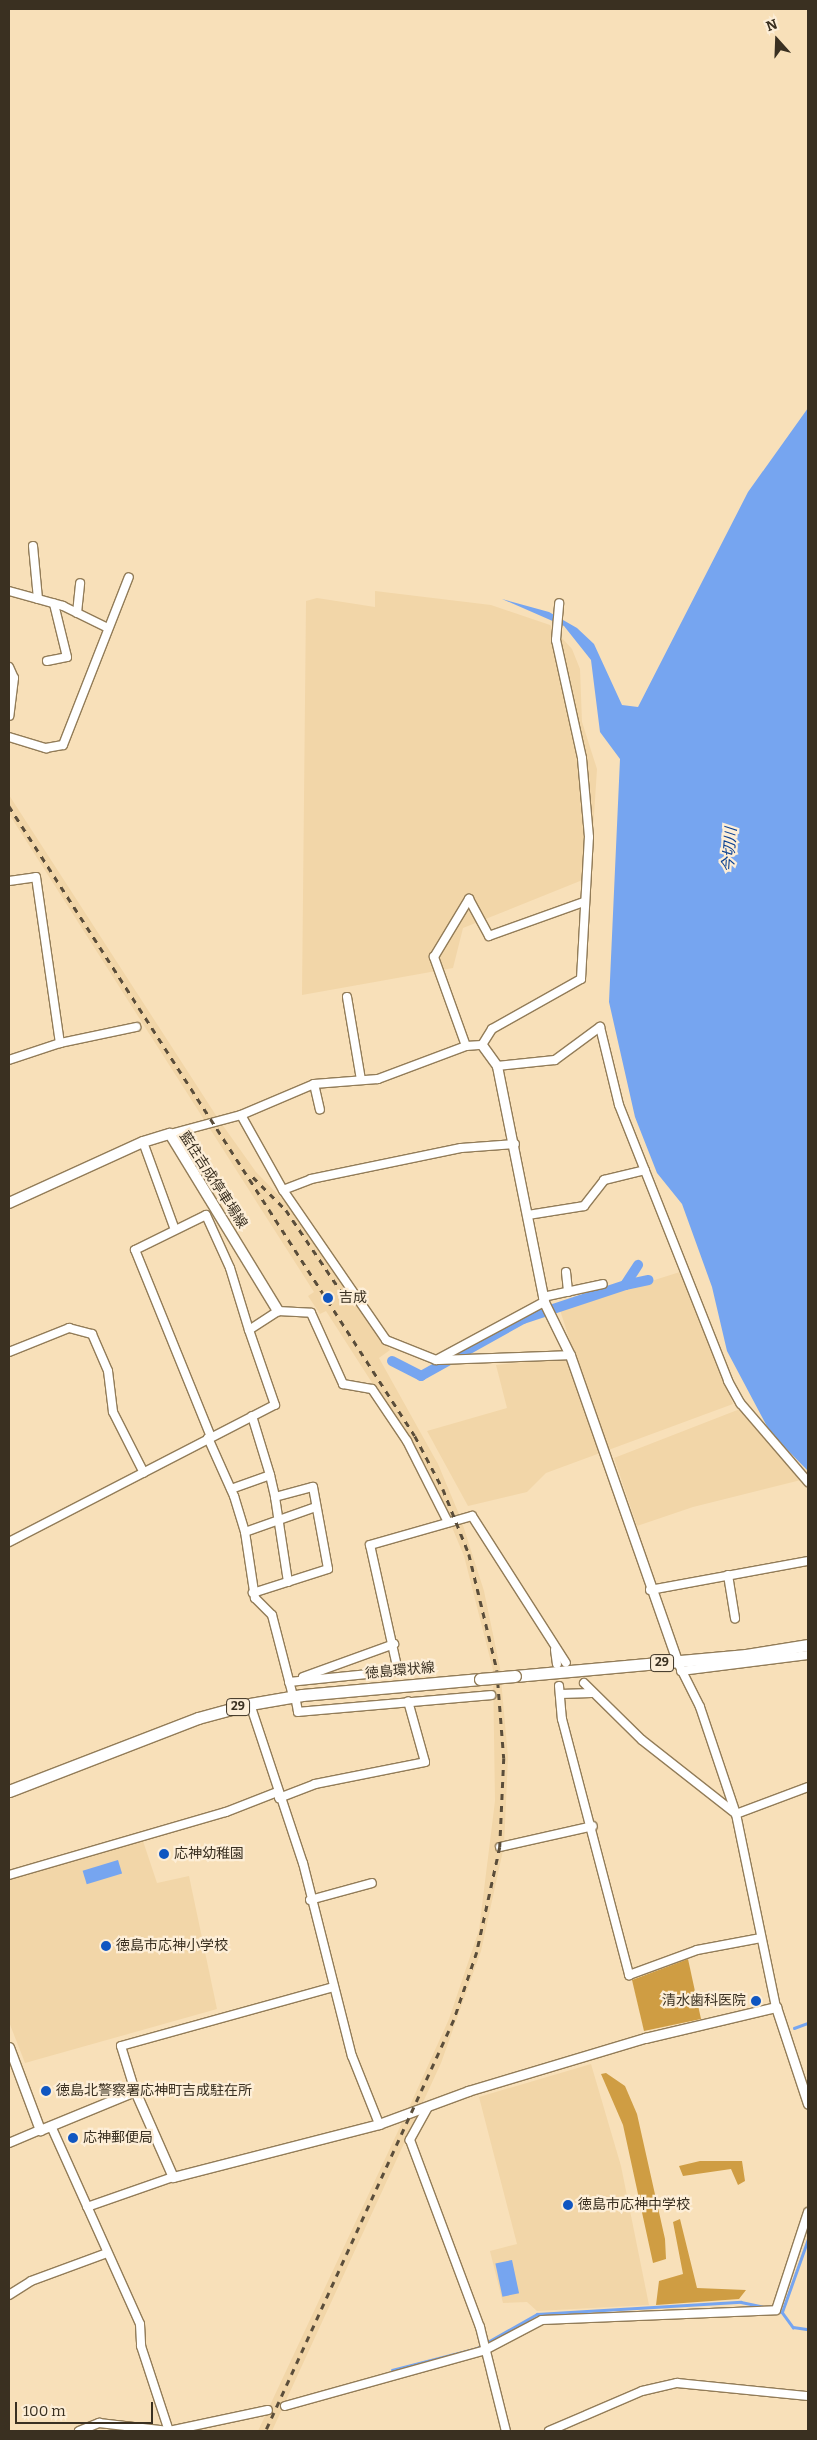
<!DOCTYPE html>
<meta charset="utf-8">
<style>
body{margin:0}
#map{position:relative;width:817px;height:2440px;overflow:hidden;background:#f8e0b9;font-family:Bitter,"Noto Sans JP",serif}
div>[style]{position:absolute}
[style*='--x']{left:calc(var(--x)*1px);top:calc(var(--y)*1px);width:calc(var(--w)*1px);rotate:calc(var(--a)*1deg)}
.built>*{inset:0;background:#f2d6a8}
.forest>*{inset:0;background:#cf9d43}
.water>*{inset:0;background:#76a5f0;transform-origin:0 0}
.stream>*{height:2.5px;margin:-1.25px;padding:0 1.25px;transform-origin:1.25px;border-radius:1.25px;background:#76a5f0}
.canal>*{height:10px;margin:-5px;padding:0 5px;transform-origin:5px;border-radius:5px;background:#76a5f0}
.roads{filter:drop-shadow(1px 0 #927c58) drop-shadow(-1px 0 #927c58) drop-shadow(0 1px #927c58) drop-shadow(0 -1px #927c58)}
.minor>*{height:8px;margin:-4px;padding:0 4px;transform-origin:4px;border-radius:4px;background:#fff}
.tertiary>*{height:9px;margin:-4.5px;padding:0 4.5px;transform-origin:4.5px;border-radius:4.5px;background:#fff}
.secondary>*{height:10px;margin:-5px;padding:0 5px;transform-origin:5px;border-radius:5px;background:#fff}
.primary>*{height:11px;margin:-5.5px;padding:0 5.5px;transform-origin:5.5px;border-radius:5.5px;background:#fff}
.rail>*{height:2.5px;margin-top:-1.25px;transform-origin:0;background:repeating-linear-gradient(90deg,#5a4d3a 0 6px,transparent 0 12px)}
.bridges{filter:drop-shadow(1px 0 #927c58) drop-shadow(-1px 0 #927c58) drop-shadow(0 1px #927c58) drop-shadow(0 -1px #927c58)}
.primary-bridge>*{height:11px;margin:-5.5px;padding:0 5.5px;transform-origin:5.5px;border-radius:5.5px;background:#fff}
.dots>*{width:14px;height:14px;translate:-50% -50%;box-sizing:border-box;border:2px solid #fdeed7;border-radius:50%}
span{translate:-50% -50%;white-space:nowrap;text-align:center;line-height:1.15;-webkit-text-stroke:4.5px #fdeed7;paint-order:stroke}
.shield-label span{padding:1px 4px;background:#fdeed7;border:1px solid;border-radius:4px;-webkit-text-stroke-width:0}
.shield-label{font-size:12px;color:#3a3021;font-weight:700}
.street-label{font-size:14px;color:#3a3021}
.poi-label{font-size:14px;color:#3a3021}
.left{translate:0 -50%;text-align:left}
.right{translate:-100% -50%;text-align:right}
.water-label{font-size:15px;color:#0a4091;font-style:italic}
.frame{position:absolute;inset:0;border:10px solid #3a3021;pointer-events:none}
.north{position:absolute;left:752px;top:15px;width:50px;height:50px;-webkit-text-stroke:4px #fdeed7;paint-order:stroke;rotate:340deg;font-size:14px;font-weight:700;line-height:20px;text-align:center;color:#3a3021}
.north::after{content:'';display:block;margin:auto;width:18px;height:22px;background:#3a3021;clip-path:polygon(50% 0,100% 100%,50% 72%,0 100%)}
.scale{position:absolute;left:15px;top:2402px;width:138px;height:22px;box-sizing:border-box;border:2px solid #3a3021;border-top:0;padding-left:6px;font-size:15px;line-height:18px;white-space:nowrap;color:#3a3021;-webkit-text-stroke:4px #fdeed7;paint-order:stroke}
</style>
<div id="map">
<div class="built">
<i style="clip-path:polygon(375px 591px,491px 605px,550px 625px,572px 649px,580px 669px,582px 722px,597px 769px,590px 877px,463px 928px,453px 968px,302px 995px,306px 601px,317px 598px,375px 607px)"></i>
<i style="clip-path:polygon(9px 795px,219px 1120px,256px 1172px,290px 1207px,390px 1350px,379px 1358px,438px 1464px,461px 1519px,484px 1591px,500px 1668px,508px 1757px,504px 1846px,481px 1951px,441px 2063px,272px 2431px,258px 2431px,406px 2114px,449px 2019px,479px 1930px,495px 1801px,493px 1670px,464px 1556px,428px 1470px,326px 1311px,320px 1314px,308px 1296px,314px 1292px,9px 814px)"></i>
<i style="clip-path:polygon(683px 1271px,733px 1404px,546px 1473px,527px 1492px,468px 1506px,427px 1431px,507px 1408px,496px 1365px,575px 1357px,560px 1310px)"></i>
<i style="clip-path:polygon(740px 1409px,801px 1480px,693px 1507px,637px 1526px,614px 1458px)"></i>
<i style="clip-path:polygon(143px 1841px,157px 1883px,189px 1876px,217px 2009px,25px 2063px,9px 2022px,9px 1879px)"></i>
<i style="clip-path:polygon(591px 2064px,621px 2166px,649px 2305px,537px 2311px,527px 2302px,503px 2303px,490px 2251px,517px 2244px,479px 2097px)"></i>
</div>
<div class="forest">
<i style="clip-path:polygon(688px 1959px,701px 2019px,644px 2031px,632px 1980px)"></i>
<i style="clip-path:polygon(606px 2073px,625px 2086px,637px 2114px,665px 2239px,666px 2259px,653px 2263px,623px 2125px,601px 2074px)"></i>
<i style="clip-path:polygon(700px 2161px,742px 2161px,745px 2181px,738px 2185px,731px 2169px,683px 2176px,679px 2166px)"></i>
<i style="clip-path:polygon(680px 2219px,697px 2288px,746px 2290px,739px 2299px,656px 2305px,659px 2281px,683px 2274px,673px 2222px)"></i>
</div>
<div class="water">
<i style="clip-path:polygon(808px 408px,808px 1471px,770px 1432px,727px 1351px,712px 1287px,682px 1204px,657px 1173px,635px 1117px,609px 1002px,620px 759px,600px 732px,591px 660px,564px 626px,502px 599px,549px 612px,577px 628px,594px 644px,622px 705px,638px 707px,748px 492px)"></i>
<i style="left:118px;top:1860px;width:14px;height:37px;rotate:73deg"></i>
<i style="left:512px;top:2260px;width:34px;height:17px;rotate:78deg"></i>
</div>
<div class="stream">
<i style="--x:794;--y:2028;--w:15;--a:-20"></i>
<i style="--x:777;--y:2310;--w:5;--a:22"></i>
<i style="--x:782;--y:2312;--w:77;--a:-70.4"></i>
<i style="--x:782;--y:2312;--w:19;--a:54"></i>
<i style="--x:793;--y:2327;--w:15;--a:8"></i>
<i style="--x:392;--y:2370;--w:88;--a:-14.5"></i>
<i style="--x:477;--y:2348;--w:69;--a:-29.5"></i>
<i style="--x:537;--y:2314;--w:204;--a:-3.4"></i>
<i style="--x:741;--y:2302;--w:29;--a:12"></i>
</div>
<div class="canal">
<i style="--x:625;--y:1285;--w:24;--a:-12"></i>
<i style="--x:392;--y:1361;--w:33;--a:27"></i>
<i style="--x:421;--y:1376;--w:117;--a:-29.2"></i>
<i style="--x:523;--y:1319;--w:108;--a:-18.4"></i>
<i style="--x:625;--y:1285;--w:24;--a:-57"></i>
</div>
<div class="roads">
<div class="minor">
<i style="--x:33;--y:546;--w:53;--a:84.6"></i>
<i style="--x:9;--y:591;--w:56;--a:15.5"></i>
<i style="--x:63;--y:606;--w:50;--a:26.1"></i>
<i style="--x:77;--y:613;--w:30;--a:-84"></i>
<i style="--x:47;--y:661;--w:20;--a:-11"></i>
<i style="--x:67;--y:657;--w:55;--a:-103.8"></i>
<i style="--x:9;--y:667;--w:12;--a:66"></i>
<i style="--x:14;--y:678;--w:38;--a:97"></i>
<i style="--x:9;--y:737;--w:39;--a:17"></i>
<i style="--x:46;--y:748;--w:17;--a:-10"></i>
<i style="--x:63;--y:745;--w:180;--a:-68.6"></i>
<i style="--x:9;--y:881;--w:27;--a:-8"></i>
<i style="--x:36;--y:877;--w:168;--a:81.8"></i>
<i style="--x:60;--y:1043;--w:54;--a:161.6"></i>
<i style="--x:347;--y:997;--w:84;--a:80.4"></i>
<i style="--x:60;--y:1043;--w:78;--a:-11.9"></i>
<i style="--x:466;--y:1046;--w:95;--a:-109.8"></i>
<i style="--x:434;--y:957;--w:68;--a:-58.9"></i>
<i style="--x:469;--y:899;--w:42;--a:61.6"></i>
<i style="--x:489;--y:936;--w:101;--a:-19.7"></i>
<i style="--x:497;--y:1066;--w:58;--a:-5.9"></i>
<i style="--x:555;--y:1060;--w:56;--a:-36.3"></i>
<i style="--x:600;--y:1027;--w:80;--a:76.3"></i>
<i style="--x:619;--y:1105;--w:297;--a:68.4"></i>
<i style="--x:728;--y:1381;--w:26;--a:61"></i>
<i style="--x:741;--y:1404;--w:103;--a:49.3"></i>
<i style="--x:314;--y:1084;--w:26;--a:77"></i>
<i style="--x:241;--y:1115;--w:86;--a:60.8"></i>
<i style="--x:283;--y:1190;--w:182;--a:55.5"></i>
<i style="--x:386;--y:1340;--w:54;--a:21.8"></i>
<i style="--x:436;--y:1360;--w:134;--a:-2.1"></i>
<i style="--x:170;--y:1134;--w:73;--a:-15"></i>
<i style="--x:241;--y:1115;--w:79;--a:-23"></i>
<i style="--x:314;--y:1084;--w:64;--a:-4.5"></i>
<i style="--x:378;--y:1079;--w:94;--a:-20.6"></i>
<i style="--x:466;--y:1046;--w:16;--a:-4"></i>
<i style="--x:482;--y:1045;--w:19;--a:-58"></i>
<i style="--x:492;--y:1029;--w:102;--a:-29.3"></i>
<i style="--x:581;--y:979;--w:142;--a:-86.8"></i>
<i style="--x:589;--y:837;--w:79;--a:-95.1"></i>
<i style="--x:582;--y:758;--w:121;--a:-102.4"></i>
<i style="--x:556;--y:640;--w:37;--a:-85"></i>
<i style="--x:143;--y:1142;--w:90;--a:70"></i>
<i style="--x:283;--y:1190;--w:30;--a:-21"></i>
<i style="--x:311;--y:1179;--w:153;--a:-11.7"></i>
<i style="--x:461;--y:1148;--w:54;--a:-4.2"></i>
<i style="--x:528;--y:1215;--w:57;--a:-9.1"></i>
<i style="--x:584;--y:1206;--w:33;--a:-52"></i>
<i style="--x:604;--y:1180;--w:42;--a:-13.7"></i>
<i style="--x:566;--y:1272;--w:20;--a:84"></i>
<i style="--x:543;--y:1297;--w:61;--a:-12.2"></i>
<i style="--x:9;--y:1352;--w:65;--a:-21.8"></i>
<i style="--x:69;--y:1328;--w:24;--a:15"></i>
<i style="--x:92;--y:1334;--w:40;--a:66.6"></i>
<i style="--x:108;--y:1371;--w:41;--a:83"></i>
<i style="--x:113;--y:1412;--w:68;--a:63.1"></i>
<i style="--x:438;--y:1359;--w:120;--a:-28.3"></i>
<i style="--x:252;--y:1416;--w:62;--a:73"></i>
<i style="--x:211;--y:1437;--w:202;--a:-112.1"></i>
<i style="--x:135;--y:1250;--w:79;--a:-26.2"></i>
<i style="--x:206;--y:1215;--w:58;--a:65.6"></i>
<i style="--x:230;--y:1268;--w:65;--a:73"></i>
<i style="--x:208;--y:1438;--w:64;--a:65.9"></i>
<i style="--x:234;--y:1496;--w:38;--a:73"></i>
<i style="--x:245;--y:1532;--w:67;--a:81.4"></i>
<i style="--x:255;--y:1598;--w:24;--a:45"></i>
<i style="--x:272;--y:1615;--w:84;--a:75.5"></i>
<i style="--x:231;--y:1489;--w:41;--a:-19.7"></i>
<i style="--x:270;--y:1475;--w:23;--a:77"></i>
<i style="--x:275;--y:1497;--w:39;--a:-15"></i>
<i style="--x:313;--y:1487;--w:83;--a:79.6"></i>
<i style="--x:328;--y:1569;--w:79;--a:162.3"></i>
<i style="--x:275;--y:1497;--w:86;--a:81.3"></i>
<i style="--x:245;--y:1532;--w:75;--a:-19.4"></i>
<i style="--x:9;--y:1542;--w:299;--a:-27.3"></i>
<i style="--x:275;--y:1405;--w:79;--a:-109.1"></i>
<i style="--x:249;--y:1330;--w:35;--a:-33"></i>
<i style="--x:278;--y:1311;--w:33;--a:3"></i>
<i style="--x:311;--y:1313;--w:78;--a:65.7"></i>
<i style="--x:343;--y:1384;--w:29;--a:10"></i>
<i style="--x:372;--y:1389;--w:63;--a:56.1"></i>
<i style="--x:407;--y:1441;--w:91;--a:63.2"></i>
<i style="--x:728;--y:1575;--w:44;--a:80.8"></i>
<i style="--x:650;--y:1590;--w:161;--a:-10.4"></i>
<i style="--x:555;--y:1650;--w:14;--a:82"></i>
<i style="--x:678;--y:1663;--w:49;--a:63.4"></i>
<i style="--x:700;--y:1707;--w:113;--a:71.4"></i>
<i style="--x:736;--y:1814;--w:197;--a:78.3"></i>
<i style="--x:681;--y:1671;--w:128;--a:-7.2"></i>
<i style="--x:303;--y:1677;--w:97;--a:-19.9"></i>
<i style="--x:289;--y:1682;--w:110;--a:-5.8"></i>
<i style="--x:398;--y:1671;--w:129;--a:-102.5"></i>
<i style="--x:370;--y:1545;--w:106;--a:-15.9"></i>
<i style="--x:472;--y:1516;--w:174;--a:57.4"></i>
<i style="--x:584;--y:1683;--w:81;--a:44.5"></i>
<i style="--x:642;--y:1740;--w:120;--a:38.2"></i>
<i style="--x:736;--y:1814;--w:77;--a:-20.6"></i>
<i style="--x:559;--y:1686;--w:33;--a:85"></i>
<i style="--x:562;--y:1719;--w:265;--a:75.3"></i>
<i style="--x:629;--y:1975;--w:72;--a:-20.2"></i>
<i style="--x:697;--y:1950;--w:65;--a:-10.6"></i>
<i style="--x:560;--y:1694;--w:32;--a:-2"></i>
<i style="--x:295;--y:1696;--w:16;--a:79"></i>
<i style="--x:298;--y:1712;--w:194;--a:-5"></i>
<i style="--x:250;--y:1704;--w:168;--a:71.6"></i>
<i style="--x:303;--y:1863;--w:199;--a:75.8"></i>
<i style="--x:352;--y:2056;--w:73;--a:68.3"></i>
<i style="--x:279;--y:1798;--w:39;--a:-21"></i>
<i style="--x:315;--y:1784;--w:112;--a:-11.3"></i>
<i style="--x:425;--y:1762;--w:63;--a:-105.6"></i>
<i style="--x:500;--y:1847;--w:95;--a:-12.7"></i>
<i style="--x:9;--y:1875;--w:226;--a:-16.2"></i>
<i style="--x:226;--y:1812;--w:55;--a:-21.4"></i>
<i style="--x:310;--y:1900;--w:64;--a:-15.3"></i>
<i style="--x:135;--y:2091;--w:47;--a:-107.3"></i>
<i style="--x:121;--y:2046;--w:221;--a:-15.5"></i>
<i style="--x:428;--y:2107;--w:38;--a:119"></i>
<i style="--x:410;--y:2140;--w:200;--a:69.5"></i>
<i style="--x:480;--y:2327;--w:107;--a:76"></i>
<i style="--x:51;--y:2126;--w:217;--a:65.8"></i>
<i style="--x:140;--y:2324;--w:22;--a:87"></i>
<i style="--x:141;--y:2346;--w:89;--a:71.8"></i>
<i style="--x:169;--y:2431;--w:101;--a:-12"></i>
<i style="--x:9;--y:2143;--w:34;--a:-23"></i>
<i style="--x:87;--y:2207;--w:91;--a:-19.2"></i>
<i style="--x:9;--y:2295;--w:26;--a:-32"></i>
<i style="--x:31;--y:2281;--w:81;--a:-20.2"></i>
<i style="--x:285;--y:2406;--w:208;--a:-15.6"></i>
<i style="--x:485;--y:2350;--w:64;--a:-27.8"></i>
<i style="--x:542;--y:2320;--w:234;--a:-2.4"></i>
<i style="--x:776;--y:2310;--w:103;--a:-71.9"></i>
<i style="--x:79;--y:2431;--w:22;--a:-22"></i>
<i style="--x:99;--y:2423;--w:70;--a:6.5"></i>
<i style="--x:549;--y:2431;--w:101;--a:-23.3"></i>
<i style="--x:642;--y:2391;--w:36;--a:-13"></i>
<i style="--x:677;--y:2383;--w:132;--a:5.7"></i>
</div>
<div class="tertiary">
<i style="--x:482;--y:1045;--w:26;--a:54"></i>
<i style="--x:497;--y:1066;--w:241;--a:78.7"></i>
<i style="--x:544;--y:1302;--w:59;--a:63.9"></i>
<i style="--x:570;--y:1355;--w:326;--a:70.7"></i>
<i style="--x:9;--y:2047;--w:89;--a:69.5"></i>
<i style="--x:40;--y:2130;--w:103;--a:-22.3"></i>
<i style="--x:135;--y:2091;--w:94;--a:66.2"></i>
<i style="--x:173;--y:2177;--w:213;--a:-14.4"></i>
<i style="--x:379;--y:2124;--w:95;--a:-20.3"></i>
<i style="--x:468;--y:2091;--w:185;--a:-16.7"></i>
<i style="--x:645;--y:2038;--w:135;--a:-13.3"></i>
<i style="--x:776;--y:2007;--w:102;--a:71.7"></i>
</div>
<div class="secondary">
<i style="--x:9;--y:1203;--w:147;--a:-24.5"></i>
<i style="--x:143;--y:1142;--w:28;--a:-17"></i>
<i style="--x:170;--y:1134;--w:207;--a:58.6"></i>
</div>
<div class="primary">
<i style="--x:515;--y:1676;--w:232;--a:-5.2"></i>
<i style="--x:746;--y:1655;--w:63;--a:-9.2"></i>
<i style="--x:9;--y:1791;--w:203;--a:-21.1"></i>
<i style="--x:198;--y:1718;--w:54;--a:-15.1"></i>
<i style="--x:250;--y:1704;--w:53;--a:-9.8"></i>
<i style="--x:302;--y:1695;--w:179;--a:-5.1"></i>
</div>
</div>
<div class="rail">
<i style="--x:9;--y:806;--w:749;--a:57.2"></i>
<i style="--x:415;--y:1436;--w:60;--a:62.2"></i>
<i style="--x:443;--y:1489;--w:70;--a:68.2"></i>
<i style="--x:469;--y:1554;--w:119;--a:76.4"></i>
<i style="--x:497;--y:1670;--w:88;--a:85.5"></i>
<i style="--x:504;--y:1758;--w:89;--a:92.6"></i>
<i style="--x:500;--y:1847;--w:107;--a:102.4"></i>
<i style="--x:477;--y:1952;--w:72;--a:108.7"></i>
<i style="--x:454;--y:2020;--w:452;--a:114.6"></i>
<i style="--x:253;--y:1177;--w:47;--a:45"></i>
<i style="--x:286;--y:1210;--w:112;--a:55.9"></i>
</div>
<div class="bridges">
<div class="primary-bridge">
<i style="--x:480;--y:1679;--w:35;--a:-5"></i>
</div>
</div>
<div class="dots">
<i style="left:328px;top:1298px;background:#1056c1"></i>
<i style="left:164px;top:1854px;background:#1056c1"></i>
<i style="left:106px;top:1946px;background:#1056c1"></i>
<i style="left:756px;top:2001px;background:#1056c1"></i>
<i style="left:46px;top:2091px;background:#1056c1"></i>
<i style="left:73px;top:2138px;background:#1056c1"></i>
<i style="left:568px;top:2205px;background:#1056c1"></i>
</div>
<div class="shield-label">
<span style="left:662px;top:1663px">29</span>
<span style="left:238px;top:1707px">29</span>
</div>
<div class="street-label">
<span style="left:213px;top:1180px;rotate:57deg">藍住吉成停車場線</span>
<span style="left:400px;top:1671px;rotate:-5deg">徳島環状線</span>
</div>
<div class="poi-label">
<span class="left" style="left:339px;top:1298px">吉成</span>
<span class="left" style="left:174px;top:1854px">応神幼稚園</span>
<span class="left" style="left:116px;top:1946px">徳島市応神小学校</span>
<span class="right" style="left:746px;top:2001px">清水歯科医院</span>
<span class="left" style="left:56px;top:2091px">徳島北警察署応神町吉成駐在所</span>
<span class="left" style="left:83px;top:2138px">応神郵便局</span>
<span class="left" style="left:578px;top:2205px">徳島市応神中学校</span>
</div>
<div class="water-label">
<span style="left:730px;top:850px;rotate:-86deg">今切川</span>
</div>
<div class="frame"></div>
<div class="north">N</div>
<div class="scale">100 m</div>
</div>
